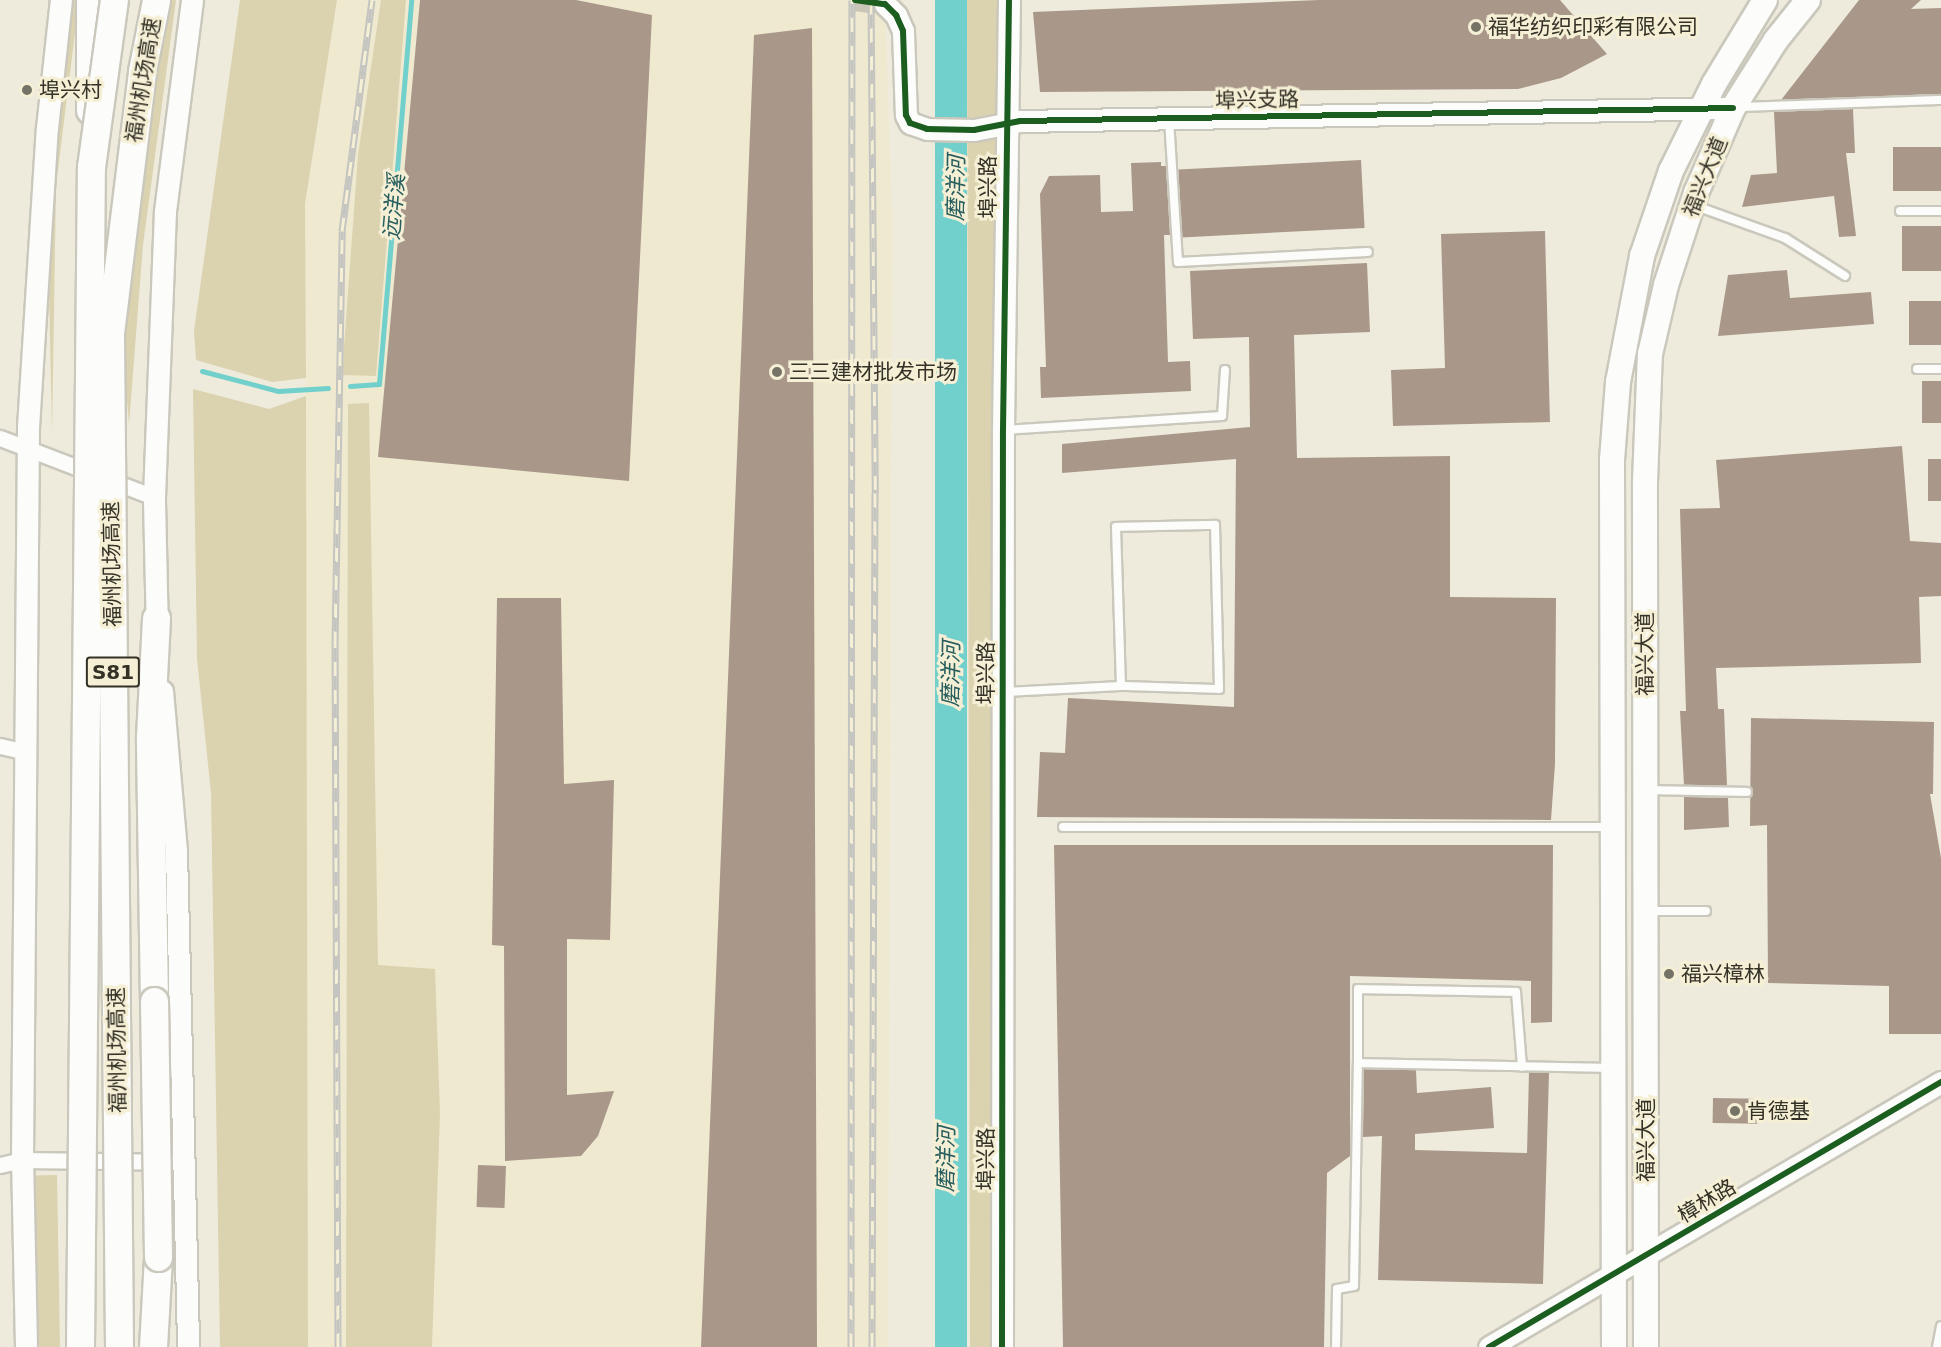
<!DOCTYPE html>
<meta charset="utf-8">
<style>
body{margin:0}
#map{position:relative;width:1941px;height:1347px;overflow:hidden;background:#eeebdc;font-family:"DejaVu Sans","Noto Sans SC",sans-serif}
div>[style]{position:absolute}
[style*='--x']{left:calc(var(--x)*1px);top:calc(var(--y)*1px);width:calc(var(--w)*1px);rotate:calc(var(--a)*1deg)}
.built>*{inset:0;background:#efe9d0}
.green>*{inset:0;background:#dbd2af;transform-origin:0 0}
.water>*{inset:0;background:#71d0cc;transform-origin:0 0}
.stream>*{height:5px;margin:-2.5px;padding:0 2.5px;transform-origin:2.5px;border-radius:2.5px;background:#71d0cc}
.building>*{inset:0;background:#a9988a;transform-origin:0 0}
.secondary-tunnel>*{height:21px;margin-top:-10.5px;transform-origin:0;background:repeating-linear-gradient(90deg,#c9c6b8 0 21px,transparent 0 31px)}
.roads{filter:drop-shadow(2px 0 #cac8bc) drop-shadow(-2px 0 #cac8bc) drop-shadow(0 2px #cac8bc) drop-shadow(0 -2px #cac8bc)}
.lane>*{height:8px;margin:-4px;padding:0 4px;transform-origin:4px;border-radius:4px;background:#fcfcfa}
.street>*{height:15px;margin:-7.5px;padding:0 7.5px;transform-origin:7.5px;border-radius:7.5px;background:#fcfcfa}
.secondary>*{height:21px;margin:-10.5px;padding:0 10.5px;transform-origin:10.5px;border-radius:10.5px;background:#fcfcfa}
.primary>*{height:24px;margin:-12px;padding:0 12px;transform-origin:12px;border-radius:12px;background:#fcfcfa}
.highway>*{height:27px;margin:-13.5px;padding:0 13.5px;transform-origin:13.5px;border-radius:13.5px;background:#fcfcfa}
.rail>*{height:7px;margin-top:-3.5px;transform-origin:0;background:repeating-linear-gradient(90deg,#f5efd5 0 14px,#c4c4c0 0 28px);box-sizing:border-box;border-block:2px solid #c4c4c0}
.bridges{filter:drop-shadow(2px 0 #cac8bc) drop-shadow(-2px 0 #cac8bc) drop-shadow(0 2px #cac8bc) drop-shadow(0 -2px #cac8bc)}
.highway-bridge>*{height:27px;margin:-13.5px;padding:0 13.5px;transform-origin:13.5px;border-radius:13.5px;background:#fcfcfa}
.cycleway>*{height:6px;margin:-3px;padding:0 3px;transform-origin:3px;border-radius:3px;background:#1b5e20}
.dots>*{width:16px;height:16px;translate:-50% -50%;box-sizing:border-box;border:3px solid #f5efd5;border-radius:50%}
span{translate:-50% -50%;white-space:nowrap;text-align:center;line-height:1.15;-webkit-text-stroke:6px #f5efd5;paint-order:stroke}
.shield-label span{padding:2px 4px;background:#f5efd5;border:2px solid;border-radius:4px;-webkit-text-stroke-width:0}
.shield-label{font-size:20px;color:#343127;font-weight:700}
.poi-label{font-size:21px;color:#343127}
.left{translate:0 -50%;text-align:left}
.street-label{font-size:21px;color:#343127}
.water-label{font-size:22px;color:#265d5d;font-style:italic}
</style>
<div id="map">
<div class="built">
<i style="clip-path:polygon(337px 0,885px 0,892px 219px,888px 1347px,308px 1347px,305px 204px)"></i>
</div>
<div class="green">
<i style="clip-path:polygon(72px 0,79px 0,56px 186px,52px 434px,48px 242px,57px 119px)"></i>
<i style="clip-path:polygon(166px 0,176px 0,143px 245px,129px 424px,123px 355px,135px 192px)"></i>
<i style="clip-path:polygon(240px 0,337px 0,305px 204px,306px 378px,272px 382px,196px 360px,194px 331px)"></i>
<i style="clip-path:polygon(381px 0,406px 0,376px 376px,342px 375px,358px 155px)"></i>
<i style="clip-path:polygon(967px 0,1003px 0,998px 1347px,970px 1347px)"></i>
<i style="clip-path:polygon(193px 389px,269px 409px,306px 396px,308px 1347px,220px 1347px,211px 793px,197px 659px)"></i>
<i style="clip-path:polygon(369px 403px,378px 965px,435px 969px,440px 1113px,432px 1347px,346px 1347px,348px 404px)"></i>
<i style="left:57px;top:1175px;width:172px;height:28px;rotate:89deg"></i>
</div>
<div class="water">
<i style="left:935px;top:0;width:32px;height:1347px"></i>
</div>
<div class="stream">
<i style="--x:202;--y:371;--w:79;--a:14.7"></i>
<i style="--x:278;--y:391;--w:50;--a:-3.4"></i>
<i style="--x:350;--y:386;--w:29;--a:-4"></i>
<i style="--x:379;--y:384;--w:385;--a:-85.2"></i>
</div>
<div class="building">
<i style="clip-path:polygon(420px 0,576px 0,652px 15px,629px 481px,378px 457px)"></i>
<i style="clip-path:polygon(1319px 0,1560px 0,1607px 54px,1561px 78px,1518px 89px,1040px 92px,1033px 12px)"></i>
<i style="clip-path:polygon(1859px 0,1921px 0,1911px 9px,1941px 8px,1941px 94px,1781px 100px)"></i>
<i style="clip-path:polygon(812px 28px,817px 1347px,701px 1347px,754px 35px)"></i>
<i style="clip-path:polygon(1853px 109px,1855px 153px,1846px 153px,1856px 236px,1839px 237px,1834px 196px,1742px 207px,1751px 175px,1777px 173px,1774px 112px)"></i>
<i style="left:1941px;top:147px;width:44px;height:48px;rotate:90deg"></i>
<i style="left:1361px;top:160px;width:68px;height:183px;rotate:87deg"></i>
<i style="clip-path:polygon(1161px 162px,1161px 166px,1166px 166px,1170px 235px,1164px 235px,1168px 362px,1190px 361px,1191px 391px,1041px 398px,1040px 367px,1046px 367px,1040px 194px,1049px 176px,1100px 175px,1101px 212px,1133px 211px,1131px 163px)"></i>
<i style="left:1941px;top:226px;width:45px;height:39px;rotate:90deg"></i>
<i style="clip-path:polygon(1545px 231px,1550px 422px,1393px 426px,1391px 370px,1445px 368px,1441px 234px)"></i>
<i style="clip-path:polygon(1367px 263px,1370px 332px,1294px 335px,1297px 458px,1450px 456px,1450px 597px,1556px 598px,1555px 764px,1551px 820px,1037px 817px,1040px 752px,1065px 753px,1068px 698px,1234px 707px,1236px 459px,1062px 473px,1062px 444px,1250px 427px,1249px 337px,1193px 339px,1190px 271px)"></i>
<i style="clip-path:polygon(1787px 270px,1790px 298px,1871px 292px,1874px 324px,1718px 336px,1728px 275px)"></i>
<i style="left:1941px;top:301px;width:44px;height:32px;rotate:90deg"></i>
<i style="left:1922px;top:381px;width:19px;height:42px"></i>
<i style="clip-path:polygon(1902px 446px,1910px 541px,1941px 543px,1941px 596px,1919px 597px,1921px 663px,1716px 668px,1718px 709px,1724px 709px,1727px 786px,1684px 785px,1680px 711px,1686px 711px,1680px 509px,1720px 508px,1716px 460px)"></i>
<i style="left:1928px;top:459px;width:13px;height:42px"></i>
<i style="clip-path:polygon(497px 598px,561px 598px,564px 784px,614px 780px,610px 940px,567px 939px,567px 1095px,614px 1091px,598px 1136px,581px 1156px,505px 1161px,504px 946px,492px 945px)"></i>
<i style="clip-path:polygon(1751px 718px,1934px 722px,1933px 794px,1930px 794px,1941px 858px,1941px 1034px,1889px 1034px,1889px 986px,1768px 983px,1767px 825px,1750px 826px)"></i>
<i style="clip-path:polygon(1684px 797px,1728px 798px,1729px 827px,1684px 830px)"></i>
<i style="clip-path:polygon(1054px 845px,1553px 845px,1552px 1022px,1531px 1023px,1531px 981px,1350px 976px,1350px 1156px,1327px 1173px,1324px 1347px,1063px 1347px)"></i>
<i style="clip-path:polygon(1364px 1069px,1416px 1070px,1417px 1093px,1491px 1087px,1494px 1128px,1415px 1134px,1415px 1150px,1527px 1153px,1529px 1072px,1549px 1073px,1543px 1284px,1378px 1280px,1382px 1136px,1363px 1137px)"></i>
<i style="left:1713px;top:1098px;width:45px;height:25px;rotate:1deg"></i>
<i style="left:478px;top:1165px;width:28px;height:42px;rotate:2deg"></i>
</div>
<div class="secondary-tunnel">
<i style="--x:855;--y:0;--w:30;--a:8"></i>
</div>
<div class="roads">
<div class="lane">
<i style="--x:1739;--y:107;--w:202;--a:-2"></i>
<i style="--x:1169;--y:119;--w:143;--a:86.4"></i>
<i style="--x:1178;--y:262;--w:190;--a:-3"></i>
<i style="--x:1696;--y:206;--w:95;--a:19.8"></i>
<i style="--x:1785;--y:238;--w:71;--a:32.3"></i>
<i style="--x:1900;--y:211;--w:41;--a:0"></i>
<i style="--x:1917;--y:369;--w:24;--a:0"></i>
<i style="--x:1004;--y:430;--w:218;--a:-3.7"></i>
<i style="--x:1222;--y:416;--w:46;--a:-86.3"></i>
<i style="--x:1215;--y:525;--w:164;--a:88.6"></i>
<i style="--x:1219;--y:689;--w:98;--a:-178.2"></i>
<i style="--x:1121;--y:686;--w:159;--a:-91.8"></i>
<i style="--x:1116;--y:527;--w:99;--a:-1.2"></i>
<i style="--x:1005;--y:692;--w:116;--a:-3"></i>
<i style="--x:1650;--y:790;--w:97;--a:1.2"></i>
<i style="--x:1063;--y:827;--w:548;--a:0"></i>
<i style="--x:1649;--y:911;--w:57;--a:0"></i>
<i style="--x:1358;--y:1063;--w:74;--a:-90"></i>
<i style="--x:1358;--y:989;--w:158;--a:1.1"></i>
<i style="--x:1516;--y:992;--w:75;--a:85.4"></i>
<i style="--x:1336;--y:1347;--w:58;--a:-89"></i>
<i style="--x:1337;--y:1289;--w:17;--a:-10"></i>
<i style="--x:1354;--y:1286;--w:223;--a:-89"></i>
<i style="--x:1358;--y:1063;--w:251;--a:1.1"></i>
<i style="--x:1937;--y:1347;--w:21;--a:-79"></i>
</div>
<div class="street">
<i style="--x:0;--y:438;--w:165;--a:21"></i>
<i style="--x:0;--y:746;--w:26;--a:13"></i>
<i style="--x:0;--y:1165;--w:23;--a:-13"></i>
<i style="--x:22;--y:1160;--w:164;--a:0.7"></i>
</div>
<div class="secondary">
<i style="--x:885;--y:4;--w:16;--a:45"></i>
<i style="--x:896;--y:15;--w:17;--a:66"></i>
<i style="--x:903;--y:31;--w:84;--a:88"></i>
<i style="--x:906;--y:115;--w:9;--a:63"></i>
<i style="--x:910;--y:123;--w:18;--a:19"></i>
<i style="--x:927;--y:129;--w:47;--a:1.2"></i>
<i style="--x:974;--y:130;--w:47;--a:-11.1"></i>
<i style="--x:1020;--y:121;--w:713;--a:-1.04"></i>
<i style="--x:157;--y:633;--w:136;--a:-91.3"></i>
<i style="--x:154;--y:497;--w:286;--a:-87.8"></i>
<i style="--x:165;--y:211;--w:213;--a:-82.7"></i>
<i style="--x:162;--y:691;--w:161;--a:85"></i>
<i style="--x:176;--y:851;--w:496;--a:88.6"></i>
<i style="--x:26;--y:1347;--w:187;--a:-91.2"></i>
<i style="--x:22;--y:1160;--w:733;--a:-89.53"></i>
<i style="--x:28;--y:427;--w:300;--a:-86.4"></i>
<i style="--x:47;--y:128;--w:129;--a:-83.8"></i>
<i style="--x:1002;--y:1347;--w:917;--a:-89.94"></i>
<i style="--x:1003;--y:430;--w:430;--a:-89.2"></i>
<i style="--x:1489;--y:1347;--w:524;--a:-30.38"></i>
</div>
<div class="primary">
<i style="--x:1614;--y:1347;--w:887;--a:-90.13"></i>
<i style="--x:1612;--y:460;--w:78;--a:-85.6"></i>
<i style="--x:1618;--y:382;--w:128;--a:-79.2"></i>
<i style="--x:1642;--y:256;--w:90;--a:-71.2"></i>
<i style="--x:1671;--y:171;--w:97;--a:-63.7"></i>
<i style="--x:1714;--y:84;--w:98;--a:-58.7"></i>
<i style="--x:1646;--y:1347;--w:865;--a:-90.07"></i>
<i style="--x:1645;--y:482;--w:128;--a:-87.8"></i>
<i style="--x:1650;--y:354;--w:71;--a:-76.9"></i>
<i style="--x:1666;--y:285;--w:97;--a:-71.9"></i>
<i style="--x:1696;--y:193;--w:93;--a:-66.5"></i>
<i style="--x:1733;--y:108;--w:80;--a:-57.7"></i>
<i style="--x:1776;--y:40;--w:51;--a:-51.3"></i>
</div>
<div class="highway">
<i style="--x:90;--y:0;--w:110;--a:90"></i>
<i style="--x:154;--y:1001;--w:264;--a:-90.9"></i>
<i style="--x:150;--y:737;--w:119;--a:-87.1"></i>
<i style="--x:153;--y:1347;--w:90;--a:-86.8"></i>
</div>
</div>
<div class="rail">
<i style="--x:871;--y:0;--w:493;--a:89.5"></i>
<i style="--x:875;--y:493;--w:854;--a:90.2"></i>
<i style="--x:338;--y:1347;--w:702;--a:-90.24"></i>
<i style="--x:335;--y:645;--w:414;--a:-89"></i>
<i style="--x:342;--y:231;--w:233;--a:-82.6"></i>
<i style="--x:851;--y:1347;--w:1347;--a:-89.96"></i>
</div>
<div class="bridges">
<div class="highway-bridge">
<i style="--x:154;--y:1001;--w:256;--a:89.1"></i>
<i style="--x:80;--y:1347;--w:1180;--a:-89.47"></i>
<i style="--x:91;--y:167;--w:169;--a:-82.2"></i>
<i style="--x:119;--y:1347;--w:1014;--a:-90.51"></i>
<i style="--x:110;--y:333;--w:264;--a:-83"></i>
<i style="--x:142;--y:71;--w:72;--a:-78.8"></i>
</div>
</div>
<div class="cycleway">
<i style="--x:855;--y:0;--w:30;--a:8"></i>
<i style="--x:885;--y:4;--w:16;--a:45"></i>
<i style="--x:896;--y:15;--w:17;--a:66"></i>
<i style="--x:903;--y:31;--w:84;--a:88"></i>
<i style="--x:906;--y:115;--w:9;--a:63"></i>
<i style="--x:910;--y:123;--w:18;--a:19"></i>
<i style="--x:927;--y:129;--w:47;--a:1.2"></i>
<i style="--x:974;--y:130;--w:47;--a:-11.1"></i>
<i style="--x:1020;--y:121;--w:713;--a:-1.04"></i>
<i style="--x:1002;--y:1347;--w:917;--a:-89.94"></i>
<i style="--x:1003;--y:430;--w:430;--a:-89.2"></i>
<i style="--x:1489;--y:1347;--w:524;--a:-30.38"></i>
</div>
<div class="dots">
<i style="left:1476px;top:27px;background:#757266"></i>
<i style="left:27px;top:90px;background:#757266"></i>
<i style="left:777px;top:372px;background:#757266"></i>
<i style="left:1669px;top:974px;background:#757266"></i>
<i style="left:1735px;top:1111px;background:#757266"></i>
</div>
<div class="shield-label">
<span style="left:113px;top:672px">S81</span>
</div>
<div class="poi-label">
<span class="left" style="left:1488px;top:27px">福华纺织印彩有限公司</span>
<span class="left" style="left:39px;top:90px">埠兴村</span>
<span class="left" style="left:789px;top:372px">三三建材批发市场</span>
<span class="left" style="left:1681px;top:974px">福兴樟林</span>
<span class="left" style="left:1747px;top:1111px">肯德基</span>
</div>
<div class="street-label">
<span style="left:143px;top:80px;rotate:-81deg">福州机场高速</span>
<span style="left:1257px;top:100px;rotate:-1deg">埠兴支路</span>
<span style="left:1705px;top:177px;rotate:-68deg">福兴大道</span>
<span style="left:988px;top:187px;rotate:-90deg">埠兴路</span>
<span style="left:112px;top:564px;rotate:-91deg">福州机场高速</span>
<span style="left:1645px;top:654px;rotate:-90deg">福兴大道</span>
<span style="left:986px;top:673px;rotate:-90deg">埠兴路</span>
<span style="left:117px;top:1050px;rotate:-91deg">福州机场高速</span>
<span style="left:1646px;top:1140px;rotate:-90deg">福兴大道</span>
<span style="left:986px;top:1159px;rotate:-90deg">埠兴路</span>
<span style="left:1707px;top:1201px;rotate:-31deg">樟林路</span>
</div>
<div class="water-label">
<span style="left:956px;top:188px;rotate:-89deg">磨洋河</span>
<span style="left:394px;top:207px;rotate:-85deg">远洋溪</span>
<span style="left:951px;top:674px;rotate:-89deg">磨洋河</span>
<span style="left:946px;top:1159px;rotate:-89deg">磨洋河</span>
</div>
</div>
